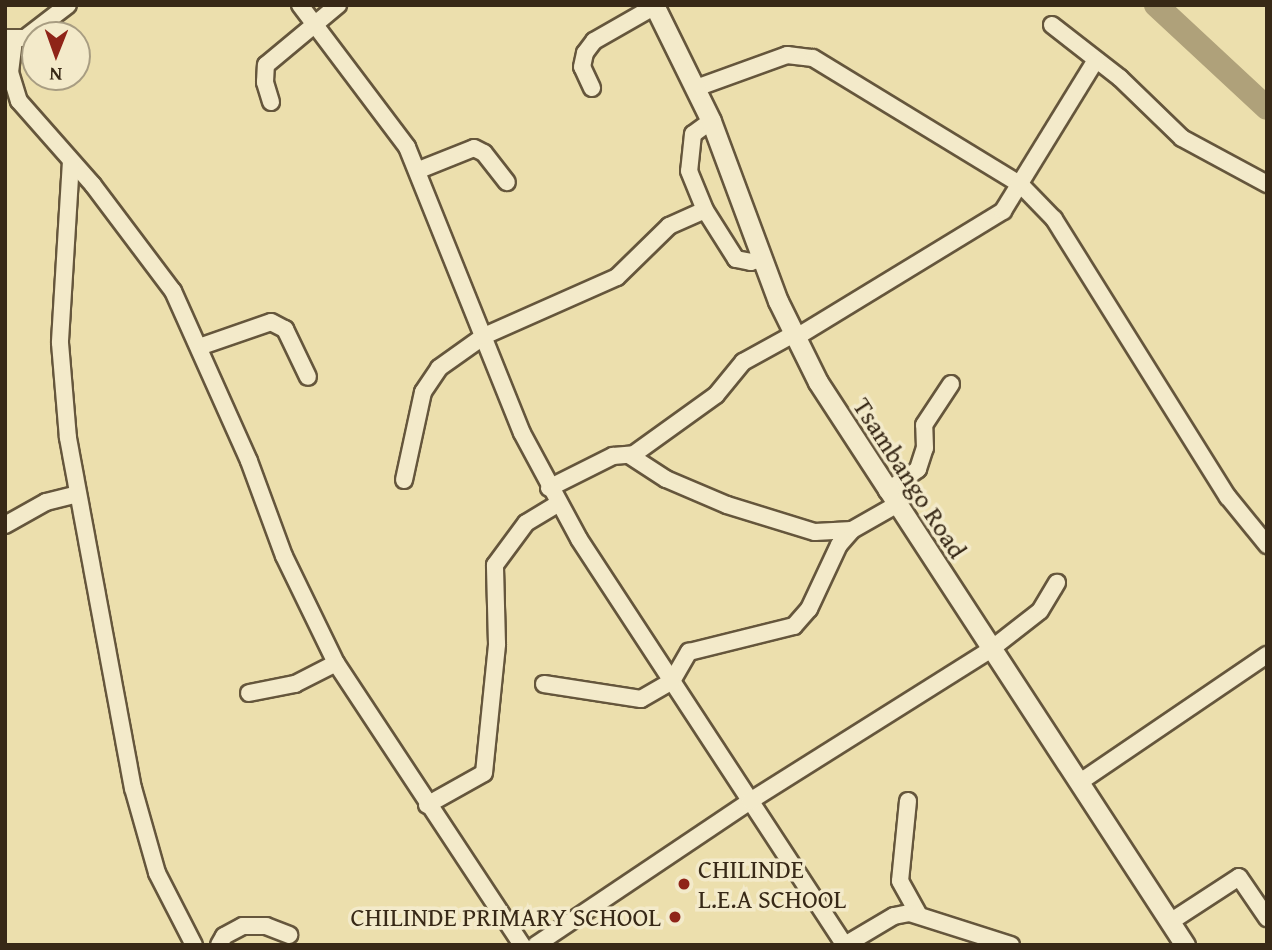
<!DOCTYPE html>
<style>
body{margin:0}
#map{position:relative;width:1272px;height:950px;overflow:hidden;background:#ecdfad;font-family:"Gentium Book Plus",serif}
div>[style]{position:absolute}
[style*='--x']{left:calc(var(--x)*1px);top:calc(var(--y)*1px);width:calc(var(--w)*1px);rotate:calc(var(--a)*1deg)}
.river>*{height:24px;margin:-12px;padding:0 12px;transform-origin:12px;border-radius:12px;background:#afa17a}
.roads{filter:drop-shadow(2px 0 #65563c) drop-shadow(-2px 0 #65563c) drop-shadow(0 2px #65563c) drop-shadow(0 -2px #65563c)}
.minor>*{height:16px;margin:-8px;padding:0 8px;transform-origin:8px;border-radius:8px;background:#f3eaca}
.tertiary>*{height:19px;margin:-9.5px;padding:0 9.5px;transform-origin:9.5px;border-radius:9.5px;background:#f3eaca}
.dots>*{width:19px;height:19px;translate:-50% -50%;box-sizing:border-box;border:4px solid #f3eaca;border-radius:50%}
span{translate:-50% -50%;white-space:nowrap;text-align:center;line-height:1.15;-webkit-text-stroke:7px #f3eaca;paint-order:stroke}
.street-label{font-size:26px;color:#382917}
.poi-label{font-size:26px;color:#382917}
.left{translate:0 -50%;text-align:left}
.right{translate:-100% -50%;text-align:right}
.frame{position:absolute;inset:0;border:7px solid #382917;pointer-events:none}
.north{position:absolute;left:21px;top:21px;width:70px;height:70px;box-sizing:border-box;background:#f3eaca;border:2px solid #a89d82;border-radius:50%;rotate:181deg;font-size:19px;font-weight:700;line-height:28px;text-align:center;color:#382917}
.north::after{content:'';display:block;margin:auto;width:24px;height:32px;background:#8f2418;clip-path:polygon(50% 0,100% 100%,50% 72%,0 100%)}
</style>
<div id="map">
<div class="river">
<i style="--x:1156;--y:5;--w:151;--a:42.9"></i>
</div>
<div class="roads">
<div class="minor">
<i style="--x:300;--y:5;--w:178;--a:53"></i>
<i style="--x:407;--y:147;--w:308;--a:68.1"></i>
<i style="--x:522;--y:433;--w:120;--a:61.7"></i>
<i style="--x:579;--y:539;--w:485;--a:56.8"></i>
<i style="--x:1052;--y:25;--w:86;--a:37.9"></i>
<i style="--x:1120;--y:78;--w:86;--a:44.1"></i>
<i style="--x:1182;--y:138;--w:97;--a:28.4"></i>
<i style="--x:5;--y:38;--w:20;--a:0"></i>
<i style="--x:25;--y:38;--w:54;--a:-37.5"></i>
<i style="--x:14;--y:40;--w:32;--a:97"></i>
<i style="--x:10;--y:72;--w:30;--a:73"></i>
<i style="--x:19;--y:101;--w:112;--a:48.6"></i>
<i style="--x:93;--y:185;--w:133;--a:53"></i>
<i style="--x:173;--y:291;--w:186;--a:65.9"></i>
<i style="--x:249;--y:461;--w:101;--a:69.8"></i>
<i style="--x:284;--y:556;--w:119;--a:64.1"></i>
<i style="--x:336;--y:663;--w:338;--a:56.6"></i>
<i style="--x:592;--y:88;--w:23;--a:-115"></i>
<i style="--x:582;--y:67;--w:14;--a:-78"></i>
<i style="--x:585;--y:53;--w:15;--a:-53"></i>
<i style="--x:594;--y:41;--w:70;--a:-29.8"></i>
<i style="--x:696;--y:88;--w:97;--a:-19.9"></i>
<i style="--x:787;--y:55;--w:26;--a:7"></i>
<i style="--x:813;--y:58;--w:244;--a:31.4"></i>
<i style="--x:1021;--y:185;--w:47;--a:45.9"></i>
<i style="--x:1054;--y:219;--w:328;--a:58"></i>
<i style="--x:1228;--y:497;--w:62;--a:50.9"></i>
<i style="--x:271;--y:102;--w:21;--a:-107"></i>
<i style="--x:265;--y:82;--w:17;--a:-87"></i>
<i style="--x:266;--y:65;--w:94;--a:-39.8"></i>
<i style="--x:711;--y:121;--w:22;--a:144"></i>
<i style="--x:693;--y:134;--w:37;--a:96"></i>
<i style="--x:689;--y:171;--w:42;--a:67.7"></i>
<i style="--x:705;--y:210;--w:58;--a:57.7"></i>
<i style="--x:736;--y:259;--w:15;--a:11"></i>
<i style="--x:751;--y:262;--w:12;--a:-20"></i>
<i style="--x:71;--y:161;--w:182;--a:93.5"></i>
<i style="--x:60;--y:343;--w:95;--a:85.2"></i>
<i style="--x:68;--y:438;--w:356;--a:79.5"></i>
<i style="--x:133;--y:788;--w:88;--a:74.2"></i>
<i style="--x:157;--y:873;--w:81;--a:62.8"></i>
<i style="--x:419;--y:170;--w:59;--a:-21.8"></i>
<i style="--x:474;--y:148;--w:11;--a:27"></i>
<i style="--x:484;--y:153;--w:37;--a:52"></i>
<i style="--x:795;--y:338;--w:244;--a:-31.4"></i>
<i style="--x:1003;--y:211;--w:177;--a:-58.4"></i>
<i style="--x:199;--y:347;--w:76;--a:-19.1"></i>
<i style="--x:271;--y:322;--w:16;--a:27"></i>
<i style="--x:285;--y:329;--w:53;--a:64.4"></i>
<i style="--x:629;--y:455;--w:44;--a:33"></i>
<i style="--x:666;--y:479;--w:66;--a:23.1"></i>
<i style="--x:727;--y:505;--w:92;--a:17.1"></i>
<i style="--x:815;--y:532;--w:37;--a:-3"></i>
<i style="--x:404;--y:480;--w:90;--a:-77.8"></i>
<i style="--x:423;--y:392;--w:29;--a:-56"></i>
<i style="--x:439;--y:368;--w:55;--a:-35.4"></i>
<i style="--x:484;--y:336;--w:145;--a:-23.9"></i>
<i style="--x:617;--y:277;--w:73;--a:-44.4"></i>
<i style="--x:669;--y:226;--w:39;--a:-24"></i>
<i style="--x:549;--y:488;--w:72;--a:-26.6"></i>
<i style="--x:613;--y:456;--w:21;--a:-5"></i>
<i style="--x:634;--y:454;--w:101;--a:-35.7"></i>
<i style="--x:716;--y:395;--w:43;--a:-50.7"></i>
<i style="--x:743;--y:362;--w:58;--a:-28.8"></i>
<i style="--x:887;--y:491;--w:38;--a:-35"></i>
<i style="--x:918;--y:469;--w:22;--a:-72"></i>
<i style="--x:925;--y:448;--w:23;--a:-92"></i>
<i style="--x:924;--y:425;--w:49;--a:-56.6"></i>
<i style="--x:5;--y:525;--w:47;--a:-29.3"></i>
<i style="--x:46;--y:502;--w:33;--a:-14"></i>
<i style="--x:544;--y:684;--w:98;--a:8.8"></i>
<i style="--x:641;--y:699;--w:36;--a:-30"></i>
<i style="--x:672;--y:681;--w:34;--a:-60"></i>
<i style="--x:689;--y:652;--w:108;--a:-13.9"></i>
<i style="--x:794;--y:626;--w:23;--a:-49"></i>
<i style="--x:809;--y:609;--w:71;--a:-64.9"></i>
<i style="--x:839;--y:545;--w:20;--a:-49"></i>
<i style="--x:852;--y:530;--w:51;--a:-29.6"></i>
<i style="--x:249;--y:693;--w:47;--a:-11.1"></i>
<i style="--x:295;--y:684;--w:46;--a:-27.1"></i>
<i style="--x:1080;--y:782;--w:226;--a:-34.2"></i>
<i style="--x:908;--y:801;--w:80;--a:95.7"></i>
<i style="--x:900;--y:881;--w:38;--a:61"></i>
<i style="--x:427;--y:805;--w:65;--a:-29.3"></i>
<i style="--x:484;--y:773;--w:130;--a:-84.2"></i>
<i style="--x:497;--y:644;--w:79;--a:-91.5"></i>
<i style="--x:495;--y:565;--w:52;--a:-53.6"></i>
<i style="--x:526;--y:523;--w:37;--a:-31"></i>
<i style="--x:1170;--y:922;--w:82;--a:-33.1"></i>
<i style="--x:1239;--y:877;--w:50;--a:55.7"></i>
<i style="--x:219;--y:945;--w:10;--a:-61"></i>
<i style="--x:224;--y:936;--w:21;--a:-28"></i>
<i style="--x:243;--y:926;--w:23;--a:0"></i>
<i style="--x:266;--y:926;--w:25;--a:21"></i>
<i style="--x:536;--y:945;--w:258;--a:-33.9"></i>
<i style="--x:750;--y:801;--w:284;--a:-32.2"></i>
<i style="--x:990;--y:650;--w:63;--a:-38"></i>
<i style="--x:1040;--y:611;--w:33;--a:-59"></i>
<i style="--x:845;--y:945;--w:57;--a:-30.6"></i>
<i style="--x:894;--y:916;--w:16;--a:-11"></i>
<i style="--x:910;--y:913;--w:106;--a:17.6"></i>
</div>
<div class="tertiary">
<i style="--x:654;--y:5;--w:129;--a:63.8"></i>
<i style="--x:711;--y:121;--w:192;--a:69.6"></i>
<i style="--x:778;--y:301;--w:90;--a:63.7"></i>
<i style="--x:818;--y:382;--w:672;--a:56.9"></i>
</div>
</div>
<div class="dots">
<i style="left:684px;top:884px;background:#8f2418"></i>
<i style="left:675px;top:917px;background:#8f2418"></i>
</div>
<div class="street-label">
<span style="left:910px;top:478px;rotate:57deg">Tsambango Road</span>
</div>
<div class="poi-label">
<span class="left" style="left:698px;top:884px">CHILINDE<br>L.E.A SCHOOL</span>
<span class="right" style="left:661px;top:917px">CHILINDE PRIMARY SCHOOL</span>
</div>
<div class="frame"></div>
<div class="north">N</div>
</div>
